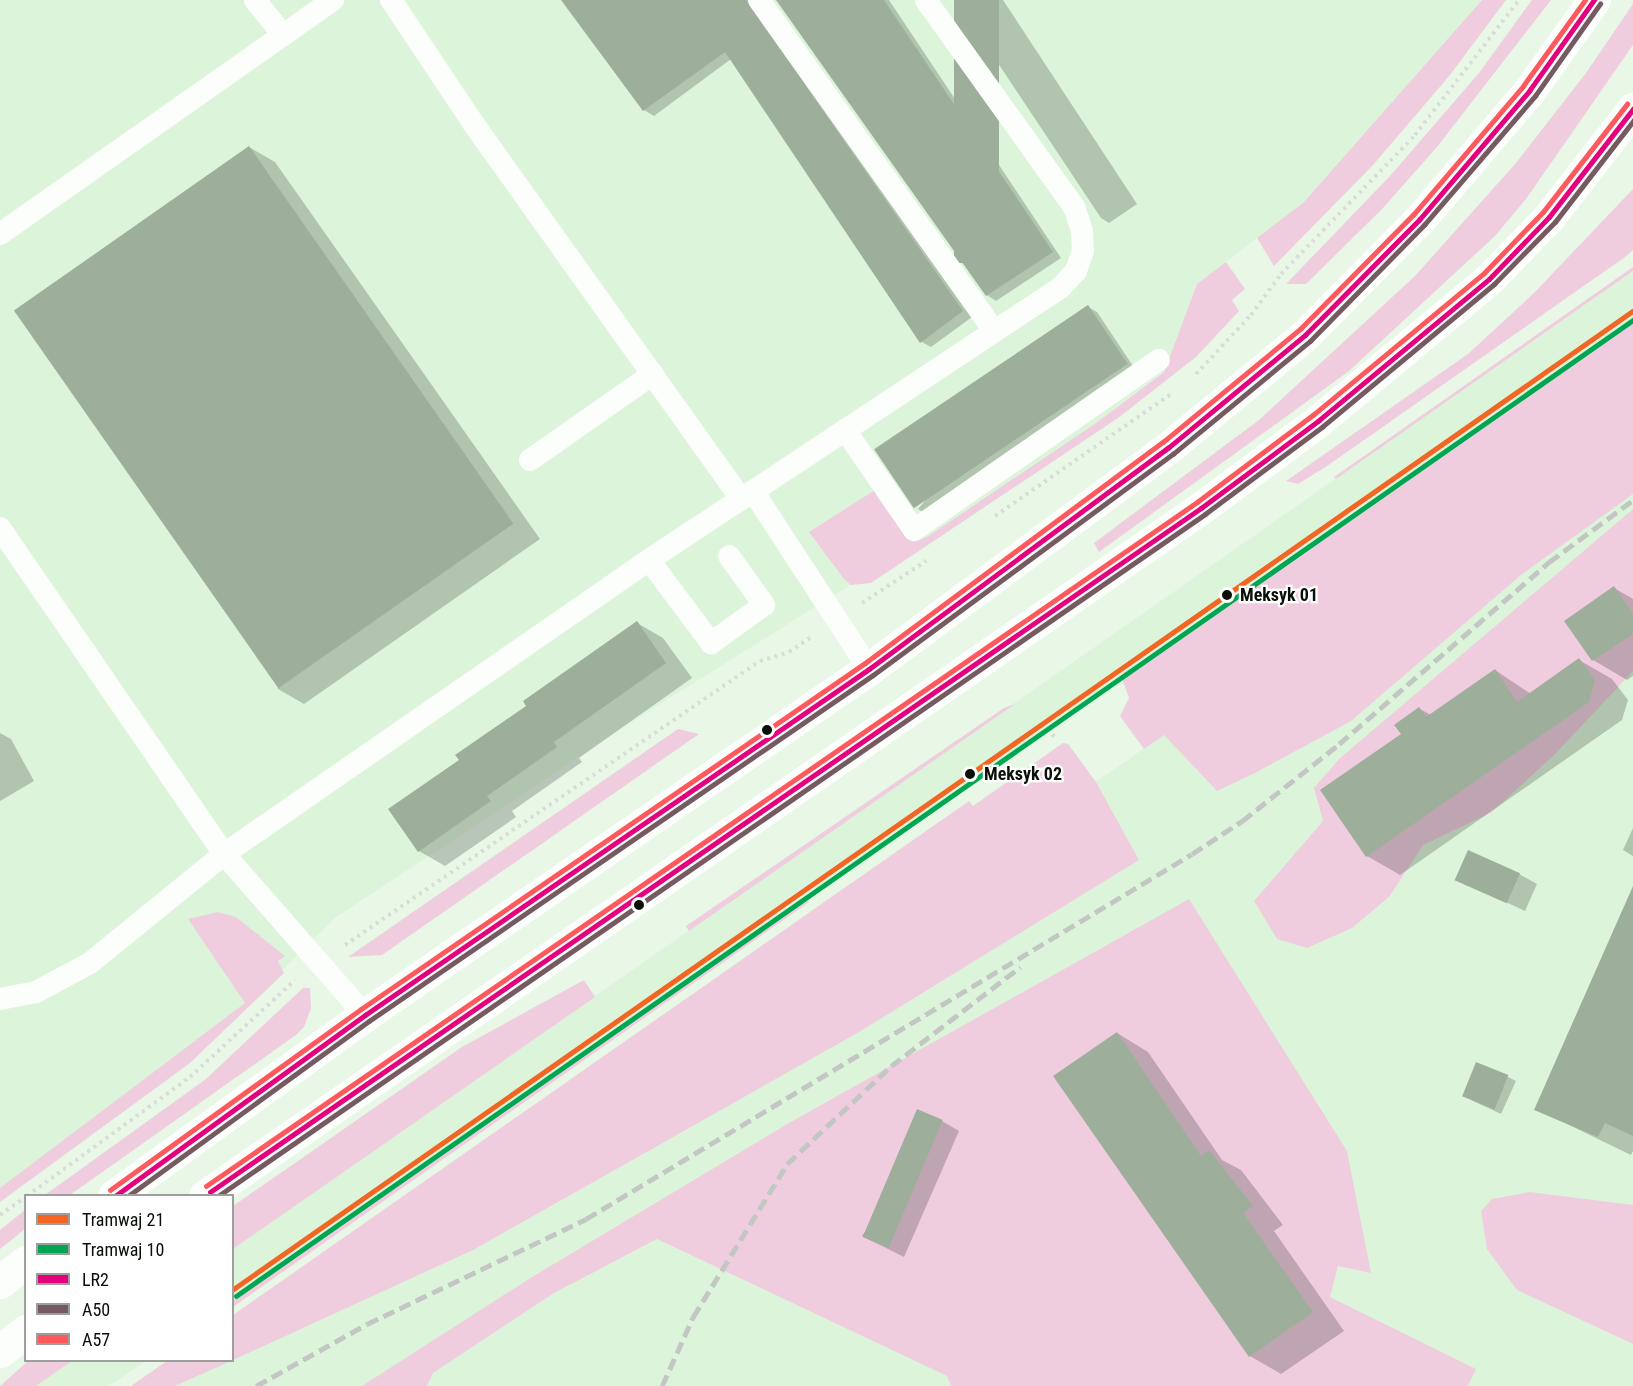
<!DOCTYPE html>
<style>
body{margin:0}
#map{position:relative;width:1633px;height:1386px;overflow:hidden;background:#e8f7e6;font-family:"Roboto Condensed",sans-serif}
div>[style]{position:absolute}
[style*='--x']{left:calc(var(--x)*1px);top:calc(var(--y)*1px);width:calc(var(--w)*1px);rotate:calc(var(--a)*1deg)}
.built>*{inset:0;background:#dcf5da}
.green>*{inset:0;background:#efcddf}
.shadow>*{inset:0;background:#0003}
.building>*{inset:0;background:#9daf9b;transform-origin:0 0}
.path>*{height:4px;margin-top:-2px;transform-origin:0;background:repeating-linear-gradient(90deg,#d8ddd8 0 3px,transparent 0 7.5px)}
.service>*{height:22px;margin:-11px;padding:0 11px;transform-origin:11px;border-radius:11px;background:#fcfefb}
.primary>*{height:33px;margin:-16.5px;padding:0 16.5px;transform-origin:16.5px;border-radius:16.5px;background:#fcfefb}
.rail>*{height:4.5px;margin-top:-2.25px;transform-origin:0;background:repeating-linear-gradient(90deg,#c3c7c3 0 12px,transparent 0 18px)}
.bus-1>*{height:4.5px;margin:-2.25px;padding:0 2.25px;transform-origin:2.25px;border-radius:2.25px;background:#e5007d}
.bus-2>*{height:4.5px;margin:-2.25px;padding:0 2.25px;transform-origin:2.25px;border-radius:2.25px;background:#755a61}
.bus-3>*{height:4.5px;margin:-2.25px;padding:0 2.25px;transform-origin:2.25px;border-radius:2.25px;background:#ff595e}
.tram-1>*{height:4.5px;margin:-2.25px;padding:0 2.25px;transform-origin:2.25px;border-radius:2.25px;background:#f26522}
.tram-2>*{height:4.5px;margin:-2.25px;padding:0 2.25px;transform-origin:2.25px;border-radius:2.25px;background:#00a651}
.dots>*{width:16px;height:16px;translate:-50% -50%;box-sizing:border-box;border:3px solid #fff;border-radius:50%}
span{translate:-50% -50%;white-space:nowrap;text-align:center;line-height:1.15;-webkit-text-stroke:4.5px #fff;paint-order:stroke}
.stop-label{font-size:18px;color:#081007;font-weight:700}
.left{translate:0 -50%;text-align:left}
.legend{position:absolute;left:24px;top:1194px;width:210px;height:168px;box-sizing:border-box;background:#fff;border:2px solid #9c9f9c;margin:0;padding:8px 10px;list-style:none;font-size:18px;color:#081007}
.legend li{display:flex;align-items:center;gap:12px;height:30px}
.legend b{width:30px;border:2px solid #9c9f9c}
</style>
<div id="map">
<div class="built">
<i style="clip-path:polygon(0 0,1482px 0,1304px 202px,1197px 284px,1164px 371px,1096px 423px,927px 537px,628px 724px,335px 918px,244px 1008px,0 1199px)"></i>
<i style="clip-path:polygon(1633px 271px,1633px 323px,1128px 676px,1125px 673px,233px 1300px,233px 1249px)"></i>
<i style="clip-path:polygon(1633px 381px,1633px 1386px,173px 1386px,212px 1361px,232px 1360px,233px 1347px,972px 867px,1132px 757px,1305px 635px)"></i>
<i style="clip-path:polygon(72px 1361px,146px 1361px,109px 1386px,36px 1386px)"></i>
</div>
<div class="green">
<i style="clip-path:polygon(1482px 0,1506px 0,1450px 75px,1373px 165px,1274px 266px,1257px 238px,1304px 202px)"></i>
<i style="clip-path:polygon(1532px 0,1551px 0,1437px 147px,1383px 208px,1306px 284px,1286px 284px,1390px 176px,1479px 73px)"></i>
<i style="clip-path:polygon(1633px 4px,1633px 45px,1526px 199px,1495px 236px,1349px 371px,1099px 552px,1094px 543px,1259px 420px,1415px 276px,1516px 163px,1586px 73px)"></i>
<i style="clip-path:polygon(1633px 189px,1633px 250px,1625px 257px,1327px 466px,1298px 484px,1286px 481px,1468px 354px,1534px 293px)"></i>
<i style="clip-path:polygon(1226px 262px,1245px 289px,1232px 300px,1239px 311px,1196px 357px,1118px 418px,871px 583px,851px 585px,844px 579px,809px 532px,875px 490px,907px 537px,914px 542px,927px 537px,1096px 423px,1164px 372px,1197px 284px)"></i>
<i style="clip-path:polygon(1633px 267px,1633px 271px,1336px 479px,1334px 477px)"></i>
<i style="clip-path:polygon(1633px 323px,1633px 494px,1521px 575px,1351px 721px,1255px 773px,1217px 791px,1164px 735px,1144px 749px,1120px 716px,1129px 698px,1121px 676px,1125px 673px,1128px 675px)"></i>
<i style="clip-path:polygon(1633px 509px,1633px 671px,1555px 754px,1492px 812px,1423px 845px,1389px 897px,1352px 928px,1307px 948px,1277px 939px,1254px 901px,1323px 821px,1314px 788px,1339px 759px)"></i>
<i style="clip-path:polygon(1015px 704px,689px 931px,686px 926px,1004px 708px)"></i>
<i style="clip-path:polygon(678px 729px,699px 734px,382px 955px,348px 957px)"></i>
<i style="clip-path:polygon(1063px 743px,1068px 744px,1096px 782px,1139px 860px,859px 1032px,473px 1250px,233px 1360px,233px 1315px,969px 801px,973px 806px)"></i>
<i style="clip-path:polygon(807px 899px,809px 902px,233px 1307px,233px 1300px)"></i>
<i style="clip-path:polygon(1189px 899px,1347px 1151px,1371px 1273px,1338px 1266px,1330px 1297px,1476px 1369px,1468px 1386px,951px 1386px,947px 1376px,657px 1239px,554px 1293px,433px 1373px,427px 1386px,362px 1386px,532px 1277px,789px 1123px)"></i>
<i style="clip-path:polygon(218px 912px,236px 917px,285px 956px,278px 961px,284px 973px,190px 1063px,0 1202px,0 1188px,245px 1003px,188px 919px)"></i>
<i style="clip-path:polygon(584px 980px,595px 997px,233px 1249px,233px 1206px,462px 1047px)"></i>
<i style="clip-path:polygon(303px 988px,310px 988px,311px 1008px,304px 1027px,296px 1035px,70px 1195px,45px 1195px,206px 1079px)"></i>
<i style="clip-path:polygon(1530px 1192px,1633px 1205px,1633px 1344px,1517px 1290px,1487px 1249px,1481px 1211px,1492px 1199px)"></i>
<i style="clip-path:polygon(25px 1210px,25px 1229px,0 1249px,0 1230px)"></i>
<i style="clip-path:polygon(28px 1361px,28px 1360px,72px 1361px,36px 1386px,0 1386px)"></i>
<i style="clip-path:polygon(167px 1361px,167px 1360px,231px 1361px,175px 1386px,131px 1386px)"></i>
</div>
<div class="shadow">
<i style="clip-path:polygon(579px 0,756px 0,972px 317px,931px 347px,922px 342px,731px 59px,654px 116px,644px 110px,569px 8px)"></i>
<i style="clip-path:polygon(777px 0,889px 0,1061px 258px,996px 301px,987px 295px)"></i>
<i style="clip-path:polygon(956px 0,1003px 0,1137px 204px,1109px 223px,1101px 218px)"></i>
<i style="clip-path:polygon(249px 147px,275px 162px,540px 539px,304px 704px,278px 689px)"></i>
<i style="clip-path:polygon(1088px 307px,1097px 312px,1135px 369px,926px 514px,918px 509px)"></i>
<i style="clip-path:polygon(1614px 588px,1633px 599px,1633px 676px,1627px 680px,1593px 660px,1566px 621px)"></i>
<i style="clip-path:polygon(637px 623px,663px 638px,692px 678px,579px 758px,582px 762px,512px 811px,516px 817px,445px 866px,419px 851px,461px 761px)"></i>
<i style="clip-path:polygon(1579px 660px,1612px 679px,1628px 700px,1622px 720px,1400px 875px,1367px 856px,1322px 791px,1403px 735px,1420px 709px,1431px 715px,1495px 670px,1531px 694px)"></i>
<i style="clip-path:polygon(0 733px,11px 739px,34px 781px,0 801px)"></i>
<i style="clip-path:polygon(1633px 828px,1633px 856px,1623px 850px)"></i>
<i style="clip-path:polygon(1519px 874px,1537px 884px,1525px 911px,1456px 879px)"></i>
<i style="clip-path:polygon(1633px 889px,1633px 1151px,1631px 1155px,1536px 1109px)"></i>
<i style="clip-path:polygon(1117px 1033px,1148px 1052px,1222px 1160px,1241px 1170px,1283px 1225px,1274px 1231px,1344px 1331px,1281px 1374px,1250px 1356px)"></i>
<i style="clip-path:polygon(1508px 1077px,1516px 1081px,1501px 1114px,1471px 1100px)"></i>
<i style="clip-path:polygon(942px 1121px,959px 1131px,904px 1257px,862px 1236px)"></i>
</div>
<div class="building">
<i style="clip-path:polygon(561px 0,746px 0,963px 311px,920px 343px,725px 52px,643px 111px)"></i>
<i style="clip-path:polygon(776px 0,884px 0,1053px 252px,986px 296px)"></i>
<i style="left:954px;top:0;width:45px;height:263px"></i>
<i style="left:249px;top:146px;width:461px;height:287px;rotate:55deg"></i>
<i style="left:1088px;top:305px;width:71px;height:258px;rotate:56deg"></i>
<i style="clip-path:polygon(1614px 586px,1633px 614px,1633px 634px,1592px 661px,1564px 621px)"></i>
<i style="clip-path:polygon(637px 621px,666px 663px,554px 742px,557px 747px,487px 796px,491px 801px,418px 852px,388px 809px,459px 760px,455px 755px,526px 706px,523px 701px)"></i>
<i style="clip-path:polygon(1579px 658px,1595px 680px,1589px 702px,1366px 857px,1320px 790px,1401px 734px,1394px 725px,1419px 707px,1426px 717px,1495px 669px,1517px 702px)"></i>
<i style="left:1468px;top:850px;width:57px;height:33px;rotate:24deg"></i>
<i style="clip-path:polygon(1633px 886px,1633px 1136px,1605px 1123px,1598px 1137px,1534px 1110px)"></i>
<i style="clip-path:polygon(1117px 1032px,1201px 1156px,1209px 1150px,1253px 1206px,1243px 1213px,1313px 1312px,1249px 1357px,1053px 1076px)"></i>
<i style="left:1476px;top:1062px;width:35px;height:37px;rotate:22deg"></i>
<i style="left:917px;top:1109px;width:28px;height:139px;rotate:23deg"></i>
</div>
<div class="path">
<i style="--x:1196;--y:374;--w:81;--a:-47"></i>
<i style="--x:1251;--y:315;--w:51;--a:-53.8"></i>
<i style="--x:1281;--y:274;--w:193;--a:-46"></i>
<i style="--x:1415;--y:135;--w:170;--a:-52.4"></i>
<i style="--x:995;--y:516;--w:214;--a:-34.7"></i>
<i style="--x:862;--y:603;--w:77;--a:-33.3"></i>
<i style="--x:1048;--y:728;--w:11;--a:56"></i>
<i style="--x:345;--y:945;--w:503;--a:-34.39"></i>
<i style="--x:760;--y:661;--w:30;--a:-17"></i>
<i style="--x:789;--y:652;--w:27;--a:-34"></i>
<i style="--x:27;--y:1196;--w:202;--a:-36.1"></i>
<i style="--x:190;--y:1077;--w:143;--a:-42.7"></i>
<i style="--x:0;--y:1215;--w:32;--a:-35"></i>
</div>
<div class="service">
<i style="--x:255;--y:0;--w:45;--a:51.3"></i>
<i style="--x:391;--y:0;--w:148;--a:56.3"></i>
<i style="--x:473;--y:123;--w:462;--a:54.5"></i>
<i style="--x:759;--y:0;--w:406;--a:54.6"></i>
<i style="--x:0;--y:234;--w:407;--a:-35.1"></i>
<i style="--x:845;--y:430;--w:121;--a:55.4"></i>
<i style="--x:914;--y:530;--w:298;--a:-34.8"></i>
<i style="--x:530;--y:460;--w:150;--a:-35"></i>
<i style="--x:753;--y:491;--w:212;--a:56.9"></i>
<i style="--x:0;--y:528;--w:396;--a:55.5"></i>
<i style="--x:224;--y:854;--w:214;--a:48.8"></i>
<i style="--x:649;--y:560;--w:104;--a:53.2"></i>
<i style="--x:711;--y:643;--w:65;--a:-35.6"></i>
<i style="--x:764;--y:605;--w:60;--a:-125.5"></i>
<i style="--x:0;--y:999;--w:37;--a:-11"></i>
<i style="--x:36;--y:992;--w:61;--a:-28.2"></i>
<i style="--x:90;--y:963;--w:173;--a:-39.1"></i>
<i style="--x:224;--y:854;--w:517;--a:-34.67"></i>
<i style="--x:649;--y:560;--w:494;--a:-33.5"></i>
<i style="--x:1061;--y:287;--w:22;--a:-47"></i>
<i style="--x:1076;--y:271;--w:21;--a:-71"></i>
<i style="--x:1083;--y:251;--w:20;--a:-93"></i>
<i style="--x:1082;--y:231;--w:25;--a:-108"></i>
<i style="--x:1074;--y:207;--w:254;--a:-125.6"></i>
</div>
<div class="primary">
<i style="--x:114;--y:1196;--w:309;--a:-35.8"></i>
<i style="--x:365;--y:1015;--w:611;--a:-34.47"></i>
<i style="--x:869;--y:669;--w:372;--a:-36.5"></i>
<i style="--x:1168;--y:448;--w:178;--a:-39.5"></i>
<i style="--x:1305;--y:335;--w:162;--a:-45.3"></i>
<i style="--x:1419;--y:220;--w:170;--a:-49.5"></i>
<i style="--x:1529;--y:91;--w:112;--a:-54.5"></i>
<i style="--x:205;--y:1196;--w:1211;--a:-34.64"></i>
<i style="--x:1201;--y:508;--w:146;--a:-36.6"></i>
<i style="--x:1318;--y:421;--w:222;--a:-39.7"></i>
<i style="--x:1489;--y:279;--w:86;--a:-45.9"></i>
<i style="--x:1549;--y:217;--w:137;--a:-52.1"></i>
<i style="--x:0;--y:1282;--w:33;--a:-38"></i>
<i style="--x:0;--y:1351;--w:33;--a:-38"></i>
</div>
<div class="rail">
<i style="--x:256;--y:1386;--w:127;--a:-29.2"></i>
<i style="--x:367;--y:1324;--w:243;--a:-25.6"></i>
<i style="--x:586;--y:1219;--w:707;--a:-31.06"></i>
<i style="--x:1192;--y:854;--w:60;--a:-33.4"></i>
<i style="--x:1242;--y:821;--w:124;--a:-38.4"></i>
<i style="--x:1339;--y:744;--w:278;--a:-40.9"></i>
<i style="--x:1549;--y:562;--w:104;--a:-36.4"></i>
<i style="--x:662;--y:1386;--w:76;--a:-65.8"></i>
<i style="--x:693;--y:1317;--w:180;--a:-58.4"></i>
<i style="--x:787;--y:1164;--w:143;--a:-43.3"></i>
<i style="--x:891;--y:1066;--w:163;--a:-37.5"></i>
</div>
<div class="bus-1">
<i style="--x:210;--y:1192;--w:1204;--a:-34.61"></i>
<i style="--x:1201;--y:508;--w:146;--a:-36.6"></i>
<i style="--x:1318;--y:421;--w:222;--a:-39.7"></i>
<i style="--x:1489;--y:279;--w:86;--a:-45.9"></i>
<i style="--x:1549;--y:217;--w:137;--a:-52.1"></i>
<i style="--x:115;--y:1196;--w:309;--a:-35.9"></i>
<i style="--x:365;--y:1015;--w:611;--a:-34.47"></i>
<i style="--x:869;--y:669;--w:372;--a:-36.5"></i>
<i style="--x:1168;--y:448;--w:178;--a:-39.5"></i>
<i style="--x:1305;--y:335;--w:162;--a:-45.3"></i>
<i style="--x:1419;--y:220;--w:170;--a:-49.5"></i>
<i style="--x:1529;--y:91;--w:112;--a:-54.5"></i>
</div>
<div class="bus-2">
<i style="--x:128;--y:1196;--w:298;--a:-36"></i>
<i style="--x:369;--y:1021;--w:611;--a:-34.47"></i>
<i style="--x:873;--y:675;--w:373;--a:-36.4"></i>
<i style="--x:1173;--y:454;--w:178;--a:-39.5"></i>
<i style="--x:1310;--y:341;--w:163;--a:-45.5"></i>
<i style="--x:1424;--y:225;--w:170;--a:-49.3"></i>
<i style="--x:1535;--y:96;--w:113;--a:-54.8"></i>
<i style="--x:218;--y:1196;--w:1200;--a:-34.64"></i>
<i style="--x:1205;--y:514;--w:146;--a:-36.6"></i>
<i style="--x:1322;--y:427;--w:224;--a:-39.7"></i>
<i style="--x:1494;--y:284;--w:87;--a:-45.5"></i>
<i style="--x:1555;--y:222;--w:128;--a:-52.3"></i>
</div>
<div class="bus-3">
<i style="--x:206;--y:1186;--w:1204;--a:-34.61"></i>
<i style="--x:1197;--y:502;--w:145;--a:-36.9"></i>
<i style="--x:1313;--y:415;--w:222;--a:-39.7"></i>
<i style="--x:1484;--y:273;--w:85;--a:-46"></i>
<i style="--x:1543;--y:212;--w:137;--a:-52.1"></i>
<i style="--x:110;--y:1190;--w:309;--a:-35.8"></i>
<i style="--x:361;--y:1009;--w:611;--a:-34.47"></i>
<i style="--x:865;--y:663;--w:371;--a:-36.6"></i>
<i style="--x:1163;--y:442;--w:178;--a:-39.5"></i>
<i style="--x:1300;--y:329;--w:161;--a:-45.3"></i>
<i style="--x:1413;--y:215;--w:170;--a:-49.5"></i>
<i style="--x:1523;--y:86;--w:106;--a:-54.2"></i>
</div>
<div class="tram-1">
<i style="--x:232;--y:1290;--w:1709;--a:-34.95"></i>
</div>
<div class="tram-2">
<i style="--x:236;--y:1296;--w:1704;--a:-34.94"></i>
</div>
<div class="dots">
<i style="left:1227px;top:595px;background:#081007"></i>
<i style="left:767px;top:730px;background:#081007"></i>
<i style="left:970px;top:774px;background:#081007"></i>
<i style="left:639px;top:905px;background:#081007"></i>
</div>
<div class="stop-label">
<span class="left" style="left:1240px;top:595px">Meksyk 01</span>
<span class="left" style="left:984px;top:774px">Meksyk 02</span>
</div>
<ul class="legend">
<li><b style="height:8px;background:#f26522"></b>Tramwaj 21</li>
<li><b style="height:8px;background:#00a651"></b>Tramwaj 10</li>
<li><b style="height:8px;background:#e5007d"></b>LR2</li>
<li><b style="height:8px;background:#755a61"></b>A50</li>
<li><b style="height:8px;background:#ff595e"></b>A57</li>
</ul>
</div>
